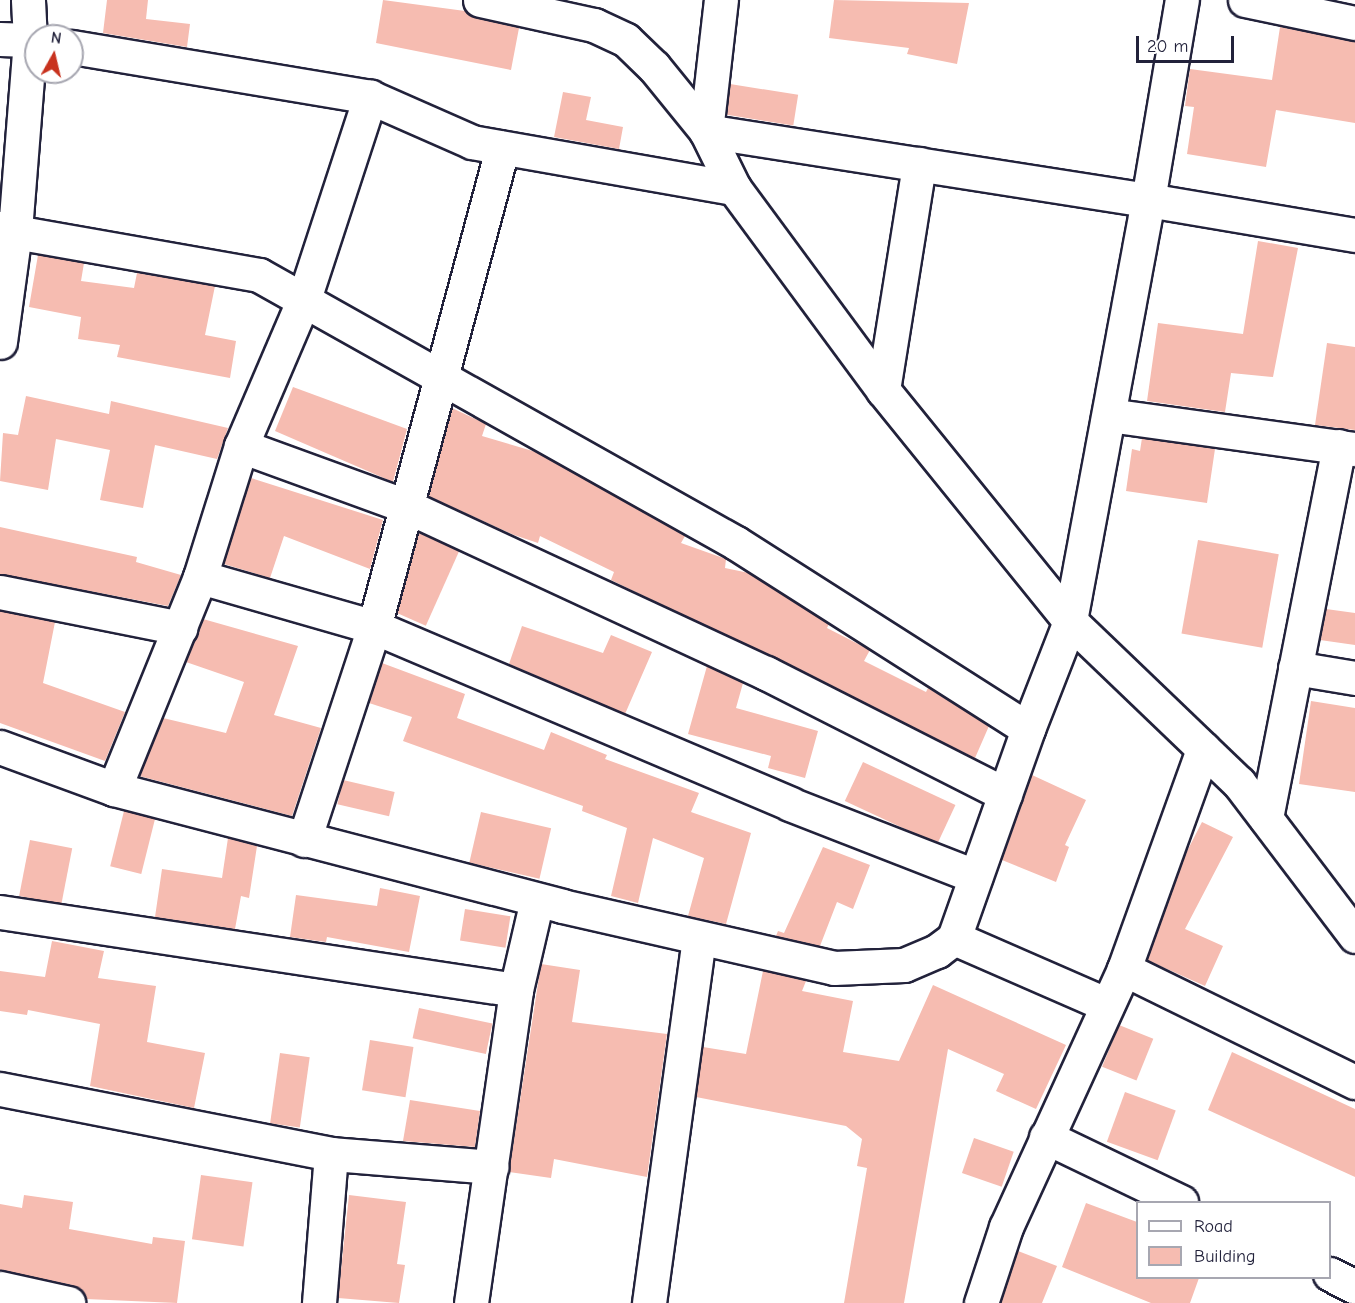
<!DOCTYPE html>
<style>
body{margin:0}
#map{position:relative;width:1355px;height:1303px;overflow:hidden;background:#fff;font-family:"Comic Neue",sans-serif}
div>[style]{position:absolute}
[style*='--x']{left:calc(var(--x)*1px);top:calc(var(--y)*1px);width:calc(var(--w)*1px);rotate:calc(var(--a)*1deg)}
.building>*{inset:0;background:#f6bcb1;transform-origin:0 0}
.roads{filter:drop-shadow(2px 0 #22223b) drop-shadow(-2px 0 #22223b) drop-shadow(0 2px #22223b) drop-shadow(0 -2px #22223b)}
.minor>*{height:33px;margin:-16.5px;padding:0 16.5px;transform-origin:16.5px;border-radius:16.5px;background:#fff}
span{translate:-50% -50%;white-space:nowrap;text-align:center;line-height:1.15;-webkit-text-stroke:4.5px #fff;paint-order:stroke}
.legend{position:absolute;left:1136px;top:1201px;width:195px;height:78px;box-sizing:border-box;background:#fff;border:2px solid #a7a7b1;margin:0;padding:8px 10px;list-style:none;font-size:18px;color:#22223b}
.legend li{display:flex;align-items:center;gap:12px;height:30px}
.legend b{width:30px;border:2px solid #a7a7b1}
.north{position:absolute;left:24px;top:24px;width:60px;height:60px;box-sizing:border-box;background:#fff;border:2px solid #a7a7b1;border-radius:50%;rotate:8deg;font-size:16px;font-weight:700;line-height:24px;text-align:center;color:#22223b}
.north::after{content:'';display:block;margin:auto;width:21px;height:27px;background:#c8321e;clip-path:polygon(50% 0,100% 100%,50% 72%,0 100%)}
.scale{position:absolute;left:1136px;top:36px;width:98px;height:27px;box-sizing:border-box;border:3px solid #22223b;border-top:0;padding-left:8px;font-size:18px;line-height:21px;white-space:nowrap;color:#22223b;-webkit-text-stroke:4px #fff;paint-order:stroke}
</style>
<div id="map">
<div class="building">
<i style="clip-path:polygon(107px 0,148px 0,146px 19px,190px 24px,187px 47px,103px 33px)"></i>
<i style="clip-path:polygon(383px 0,465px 11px,476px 18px,519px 28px,511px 70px,376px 43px)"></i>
<i style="clip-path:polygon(834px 0,969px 3px,957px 64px,907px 54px,909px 48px,829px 38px)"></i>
<i style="clip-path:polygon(1280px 27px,1355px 41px,1355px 123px,1276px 110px,1266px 167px,1187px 154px,1194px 107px,1185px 106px,1190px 69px,1272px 80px)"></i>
<i style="left:730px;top:84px;width:69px;height:31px;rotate:9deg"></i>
<i style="clip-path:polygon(563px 92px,591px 97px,586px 120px,623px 127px,619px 149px,554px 137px)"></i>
<i style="clip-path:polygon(1258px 241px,1298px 248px,1273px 377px,1231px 373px,1225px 412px,1147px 401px,1158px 323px,1243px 334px)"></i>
<i style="clip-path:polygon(38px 255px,84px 263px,81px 281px,134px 288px,137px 273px,215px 286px,205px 335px,236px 341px,230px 378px,117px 357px,120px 345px,78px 339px,81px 317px,29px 307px)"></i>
<i style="clip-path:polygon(1327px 343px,1355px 347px,1355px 430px,1315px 425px)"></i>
<i style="clip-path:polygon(293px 387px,407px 429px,393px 482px,275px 431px)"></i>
<i style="clip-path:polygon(26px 396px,109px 414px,111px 401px,228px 428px,217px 459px,155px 445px,143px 508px,100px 500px,110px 450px,56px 439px,48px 490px,0 481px,3px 433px,18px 435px)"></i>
<i style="clip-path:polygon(452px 408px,486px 424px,482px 436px,536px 452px,685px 536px,681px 543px,726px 559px,725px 568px,749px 573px,829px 624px,827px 628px,870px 650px,864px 661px,926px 692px,928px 688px,989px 726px,975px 758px,611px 580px,614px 572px,540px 536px,538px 543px,514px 535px,428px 496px)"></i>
<i style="clip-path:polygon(1142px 438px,1215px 449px,1207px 503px,1126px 491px,1132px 449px,1140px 451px)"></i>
<i style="clip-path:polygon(251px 478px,383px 520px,370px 569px,284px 536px,270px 578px,224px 564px)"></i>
<i style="clip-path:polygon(0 527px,137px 557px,136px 562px,181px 575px,168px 606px,0 574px)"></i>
<i style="left:419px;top:533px;width:44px;height:82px;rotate:24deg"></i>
<i style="left:1198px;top:540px;width:82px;height:95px;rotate:10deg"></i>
<i style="clip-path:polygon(1326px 609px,1355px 613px,1355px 645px,1320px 640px)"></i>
<i style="clip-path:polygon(0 611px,55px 622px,43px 683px,125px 712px,105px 761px,0 723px)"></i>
<i style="clip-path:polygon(203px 619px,298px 646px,274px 715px,321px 728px,292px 816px,139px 776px,163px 718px,226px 733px,244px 682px,186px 662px)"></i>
<i style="clip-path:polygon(522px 626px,603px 653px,611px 635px,652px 652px,625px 714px,509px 664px)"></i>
<i style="clip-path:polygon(382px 663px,465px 694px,457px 718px,544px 750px,551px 732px,607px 755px,605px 759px,699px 793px,691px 812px,751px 833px,726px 924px,688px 916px,704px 858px,653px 838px,638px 903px,611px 896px,627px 828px,582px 811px,583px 806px,403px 741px,412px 717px,369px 703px)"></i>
<i style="clip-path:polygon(707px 666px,743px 683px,736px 708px,818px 731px,805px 778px,768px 768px,771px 756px,688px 734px)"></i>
<i style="clip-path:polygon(1311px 701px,1355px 708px,1355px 792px,1299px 784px)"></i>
<i style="left:863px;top:762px;width:102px;height:43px;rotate:25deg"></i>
<i style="clip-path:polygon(1032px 775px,1086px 800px,1065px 845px,1069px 847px,1056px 882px,1002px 860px)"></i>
<i style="left:343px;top:780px;width:53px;height:25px;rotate:13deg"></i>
<i style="left:124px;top:811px;width:32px;height:57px;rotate:14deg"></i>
<i style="left:481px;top:812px;width:72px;height:52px;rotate:13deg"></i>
<i style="clip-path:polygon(1202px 822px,1233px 837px,1185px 929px,1223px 946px,1205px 986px,1147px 960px,1184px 857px)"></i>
<i style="clip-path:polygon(228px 838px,257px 846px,249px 898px,241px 896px,235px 929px,155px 917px,162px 869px,222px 878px)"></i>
<i style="left:30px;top:840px;width:43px;height:57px;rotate:11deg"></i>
<i style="clip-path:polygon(823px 847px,870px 865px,853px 909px,837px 902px,820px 946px,776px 936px,778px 931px,784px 933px)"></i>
<i style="clip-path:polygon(380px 888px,420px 896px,409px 952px,327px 937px,326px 942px,290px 937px,296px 895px,377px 906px)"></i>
<i style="left:465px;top:909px;width:46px;height:32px;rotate:9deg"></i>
<i style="clip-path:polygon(52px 941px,104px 951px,98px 978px,156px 986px,147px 1042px,205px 1053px,194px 1108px,90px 1086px,100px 1024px,28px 1010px,27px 1015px,0 1011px,0 971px,45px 977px)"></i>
<i style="clip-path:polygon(541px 964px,580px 970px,572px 1022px,667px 1034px,647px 1177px,554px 1159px,551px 1178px,509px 1172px)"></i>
<i style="clip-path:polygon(763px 971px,806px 981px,802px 991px,853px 1001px,843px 1052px,899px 1061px,933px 985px,1066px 1045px,1036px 1109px,996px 1091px,1004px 1074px,948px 1049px,904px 1303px,844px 1303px,867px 1168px,857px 1166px,862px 1139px,846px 1126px,696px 1097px,703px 1047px,746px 1054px)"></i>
<i style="left:419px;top:1008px;width:75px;height:31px;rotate:12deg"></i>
<i style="left:1119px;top:1025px;width:37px;height:45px;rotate:22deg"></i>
<i style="left:370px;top:1040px;width:44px;height:51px;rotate:9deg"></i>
<i style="clip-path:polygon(1232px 1052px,1355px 1109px,1355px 1177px,1208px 1110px)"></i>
<i style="left:280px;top:1053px;width:30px;height:71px;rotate:8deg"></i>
<i style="left:1125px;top:1092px;width:54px;height:53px;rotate:20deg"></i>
<i style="clip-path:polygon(410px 1100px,480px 1111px,475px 1147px,403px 1141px)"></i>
<i style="left:974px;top:1138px;width:42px;height:37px;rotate:19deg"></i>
<i style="left:201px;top:1175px;width:52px;height:65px;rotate:8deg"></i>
<i style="clip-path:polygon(24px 1195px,73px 1202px,69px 1229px,152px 1244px,153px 1237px,185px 1241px,177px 1303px,86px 1299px,72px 1285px,0 1270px,0 1204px,22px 1208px)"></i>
<i style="clip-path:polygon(349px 1195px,406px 1202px,397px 1264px,405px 1265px,399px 1303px,338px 1298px)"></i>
<i style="clip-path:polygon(1086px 1203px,1137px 1222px,1137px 1278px,1199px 1278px,1190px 1303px,1151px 1303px,1062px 1267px)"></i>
<i style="clip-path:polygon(1018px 1251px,1057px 1266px,1042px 1303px,1001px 1303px)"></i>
</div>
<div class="roads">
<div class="minor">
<i style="--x:480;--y:0;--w:117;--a:12.4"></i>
<i style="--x:594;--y:25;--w:35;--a:25"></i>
<i style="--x:626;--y:40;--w:39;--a:44"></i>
<i style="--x:654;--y:67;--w:82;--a:50.9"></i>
<i style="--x:1245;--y:0;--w:112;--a:11.8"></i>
<i style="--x:0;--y:39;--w:30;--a:2"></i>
<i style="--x:30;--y:40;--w:40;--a:-92.9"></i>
<i style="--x:36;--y:41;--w:6;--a:-171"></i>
<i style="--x:30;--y:40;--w:193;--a:94.5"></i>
<i style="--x:15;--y:232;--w:248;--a:10"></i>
<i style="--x:259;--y:275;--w:547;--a:29.33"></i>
<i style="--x:736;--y:543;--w:346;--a:32.5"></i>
<i style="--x:1028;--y:729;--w:116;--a:-68.7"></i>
<i style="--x:1070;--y:621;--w:297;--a:-129"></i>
<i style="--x:883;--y:390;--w:251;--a:-126.4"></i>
<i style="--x:734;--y:188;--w:64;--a:-116.2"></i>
<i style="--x:706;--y:131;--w:447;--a:8.9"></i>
<i style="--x:1148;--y:200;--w:203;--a:-80.4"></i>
<i style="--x:72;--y:47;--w:302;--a:9.5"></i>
<i style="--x:370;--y:97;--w:111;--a:23.8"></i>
<i style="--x:472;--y:142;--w:266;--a:10"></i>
<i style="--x:706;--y:131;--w:132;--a:-83.5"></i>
<i style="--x:0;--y:228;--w:16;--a:15"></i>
<i style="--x:15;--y:232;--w:111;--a:97.8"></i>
<i style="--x:1355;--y:235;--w:210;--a:-170.4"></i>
<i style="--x:1148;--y:200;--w:428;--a:100.5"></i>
<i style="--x:1070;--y:621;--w:234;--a:43.8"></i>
<i style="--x:1239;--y:783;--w:192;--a:52.8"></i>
<i style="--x:883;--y:390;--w:229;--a:-80.9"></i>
<i style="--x:1109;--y:415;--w:248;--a:7.9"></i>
<i style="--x:241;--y:446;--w:176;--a:20"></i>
<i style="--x:406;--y:506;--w:397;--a:24.9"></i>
<i style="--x:766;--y:673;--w:268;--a:26.9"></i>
<i style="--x:200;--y:577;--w:181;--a:16"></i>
<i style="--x:374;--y:627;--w:452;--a:23"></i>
<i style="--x:790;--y:804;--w:199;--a:21.3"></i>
<i style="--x:0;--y:592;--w:184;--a:11.3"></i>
<i style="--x:1295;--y:668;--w:61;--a:9.5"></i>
<i style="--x:0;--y:747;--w:121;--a:20.2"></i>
<i style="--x:114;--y:789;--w:463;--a:14.6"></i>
<i style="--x:562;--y:906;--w:279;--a:12.8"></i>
<i style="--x:834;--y:968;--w:70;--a:-2.5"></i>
<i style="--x:904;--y:965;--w:36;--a:-23"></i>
<i style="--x:937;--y:951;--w:21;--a:-37"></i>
<i style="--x:954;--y:938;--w:222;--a:-70.5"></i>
<i style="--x:114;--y:789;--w:229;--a:-67.9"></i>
<i style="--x:200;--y:577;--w:137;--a:-72.6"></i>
<i style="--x:241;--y:446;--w:160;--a:-66.8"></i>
<i style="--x:304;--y:299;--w:213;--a:-71.9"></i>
<i style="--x:1266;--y:818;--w:379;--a:-78.9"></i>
<i style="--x:304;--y:840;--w:224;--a:-71.8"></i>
<i style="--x:374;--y:627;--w:496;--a:-75"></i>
<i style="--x:0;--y:912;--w:522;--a:8.6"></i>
<i style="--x:954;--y:938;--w:167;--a:23.6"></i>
<i style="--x:1124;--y:969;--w:257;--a:26.1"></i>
<i style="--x:0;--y:1089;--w:337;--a:11.1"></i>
<i style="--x:331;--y:1154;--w:161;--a:4.6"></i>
<i style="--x:1046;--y:1137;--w:150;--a:25.7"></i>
<i style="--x:1330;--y:1274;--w:28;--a:27"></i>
<i style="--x:0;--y:1288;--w:70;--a:12.4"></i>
<i style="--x:319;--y:1303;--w:149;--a:-85.4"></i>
<i style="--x:471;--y:1303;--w:316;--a:-81.8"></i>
<i style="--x:516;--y:990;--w:92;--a:-76.9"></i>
<i style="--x:649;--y:1303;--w:366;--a:-82.2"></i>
<i style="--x:981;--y:1303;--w:80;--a:-71.8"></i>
<i style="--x:1006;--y:1227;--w:284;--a:-65.4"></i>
<i style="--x:1124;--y:969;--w:234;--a:-70.2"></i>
</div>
</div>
<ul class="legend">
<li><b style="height:8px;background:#fff"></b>Road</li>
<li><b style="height:16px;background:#f6bcb1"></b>Building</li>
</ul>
<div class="north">N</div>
<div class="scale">20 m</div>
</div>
